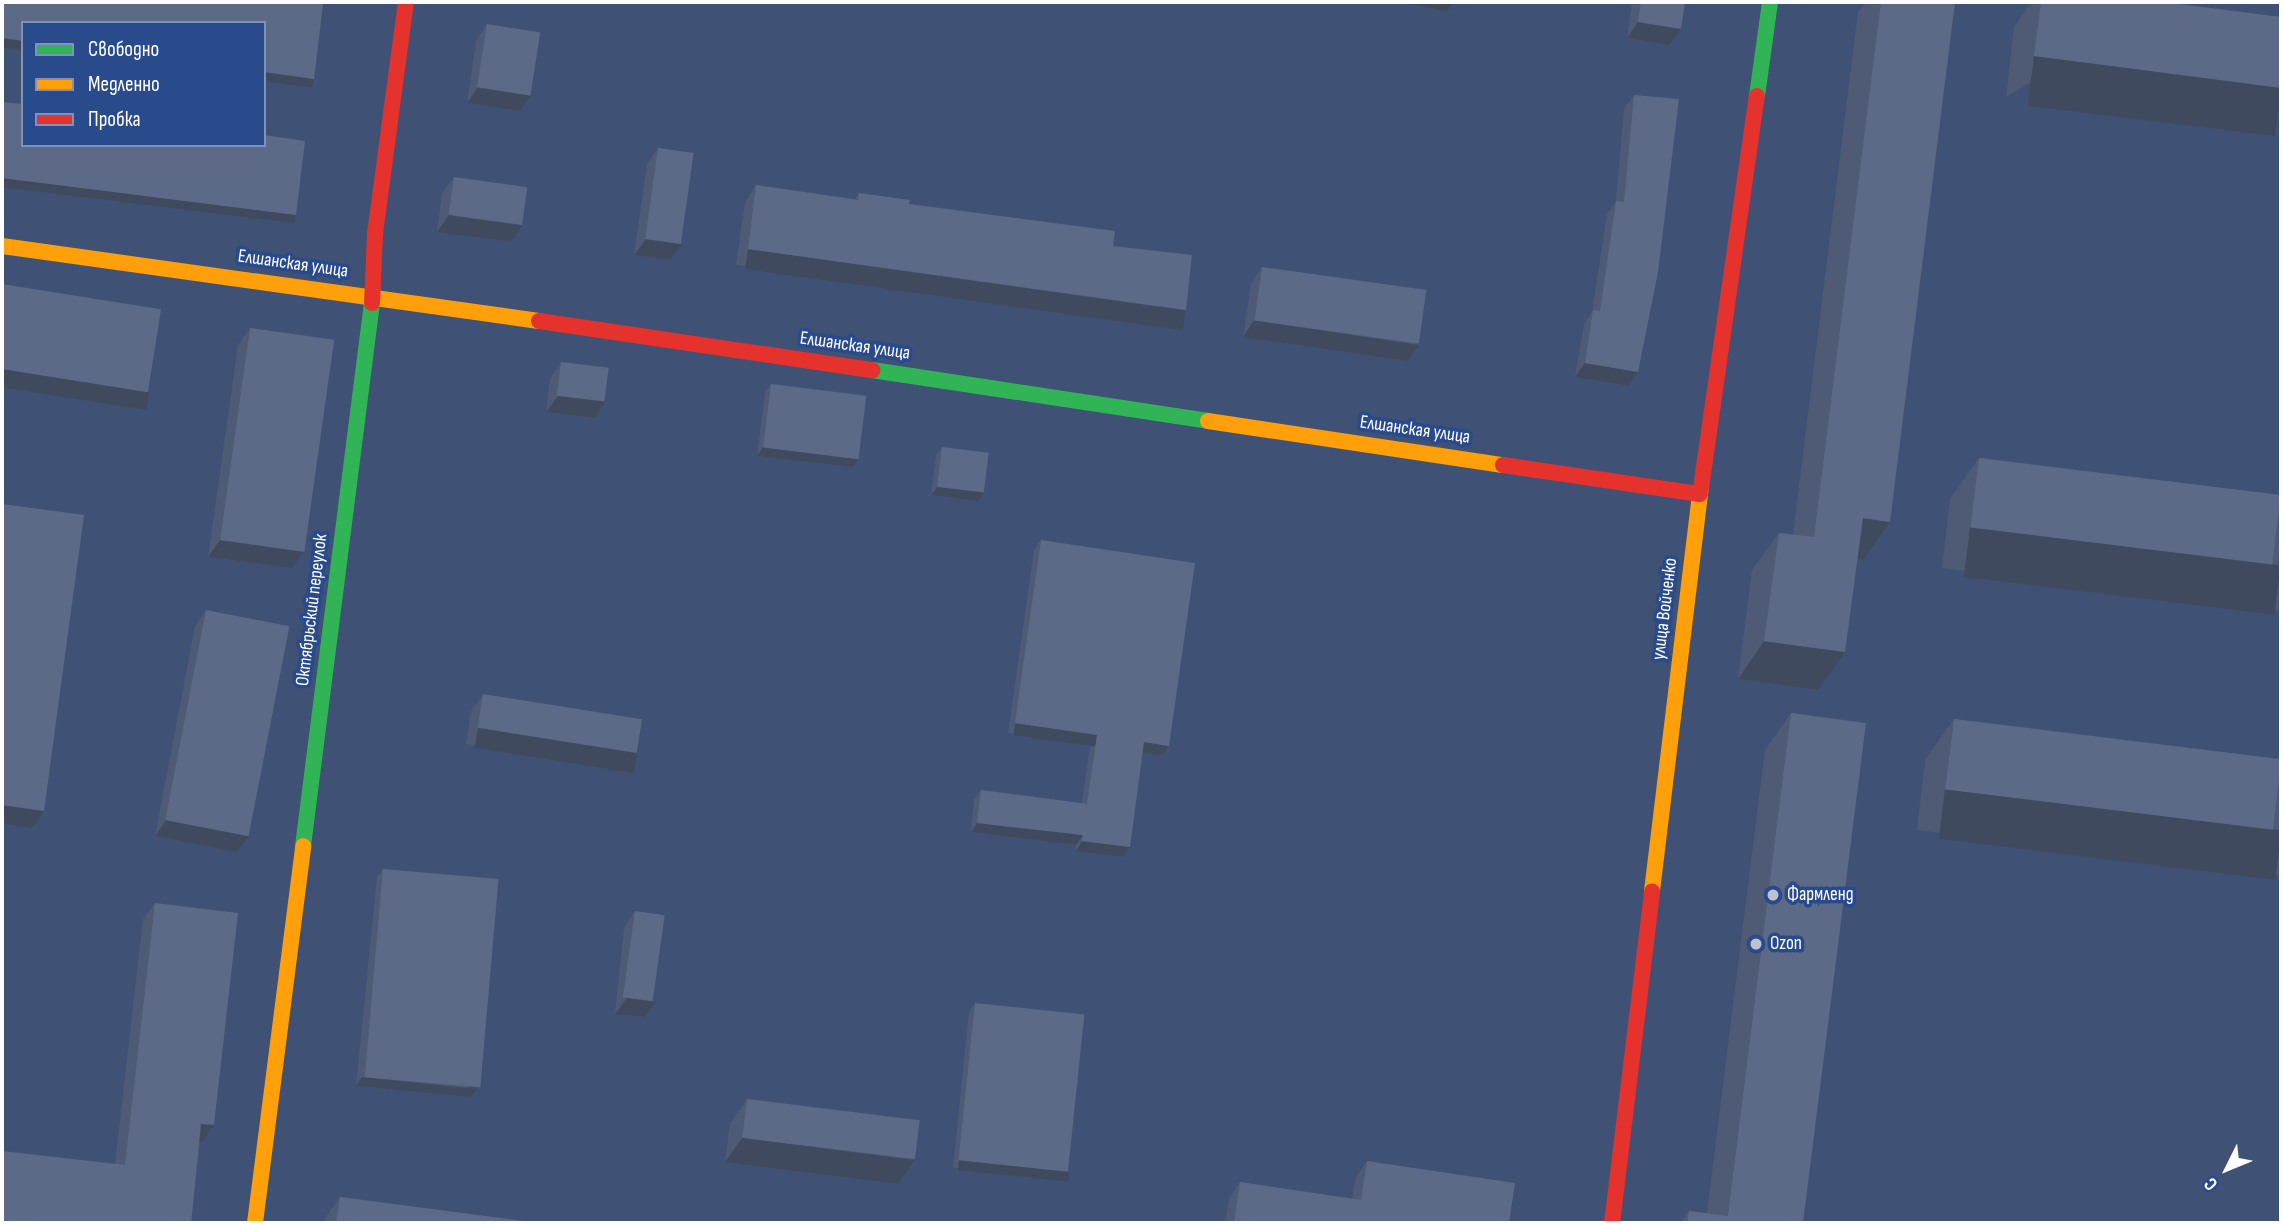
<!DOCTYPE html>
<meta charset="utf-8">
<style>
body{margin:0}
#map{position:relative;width:2283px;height:1225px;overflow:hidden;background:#3f5175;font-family:"Sofia Sans Condensed",sans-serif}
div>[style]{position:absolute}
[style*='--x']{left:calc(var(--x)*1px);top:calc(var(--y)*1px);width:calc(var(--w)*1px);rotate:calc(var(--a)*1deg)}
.fast>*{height:16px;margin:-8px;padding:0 8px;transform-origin:8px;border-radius:8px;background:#30b455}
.slow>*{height:16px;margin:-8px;padding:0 8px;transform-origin:8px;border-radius:8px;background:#ff9f0a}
.jam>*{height:16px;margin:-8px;padding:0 8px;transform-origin:8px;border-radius:8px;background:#e5322d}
.wall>*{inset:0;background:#4f5b74}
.shaded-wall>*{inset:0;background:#404a5e;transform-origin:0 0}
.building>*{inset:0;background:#5c6a87;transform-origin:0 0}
.dots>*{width:19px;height:19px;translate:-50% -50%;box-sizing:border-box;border:4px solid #294a8b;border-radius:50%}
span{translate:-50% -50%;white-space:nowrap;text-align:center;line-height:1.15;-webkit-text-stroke:7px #294a8b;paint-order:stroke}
.street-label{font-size:19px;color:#fff}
.poi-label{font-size:19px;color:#fff}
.left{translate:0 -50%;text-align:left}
.frame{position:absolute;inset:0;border:4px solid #fff;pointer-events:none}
.legend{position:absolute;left:21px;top:21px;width:245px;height:126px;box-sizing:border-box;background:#294a8b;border:2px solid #7f92b9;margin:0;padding:9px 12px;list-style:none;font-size:21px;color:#fff}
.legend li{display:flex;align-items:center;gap:14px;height:35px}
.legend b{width:35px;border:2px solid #7f92b9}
.north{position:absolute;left:2192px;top:1134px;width:70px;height:70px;-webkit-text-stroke:5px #294a8b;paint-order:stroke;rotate:227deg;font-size:19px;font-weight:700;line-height:28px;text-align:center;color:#fff}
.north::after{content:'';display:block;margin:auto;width:24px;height:32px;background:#fff;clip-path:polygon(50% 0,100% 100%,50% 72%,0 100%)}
</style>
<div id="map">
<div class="fast">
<i style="--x:1757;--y:96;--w:95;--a:-82.1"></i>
<i style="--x:872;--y:370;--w:340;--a:8.6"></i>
<i style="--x:303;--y:846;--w:547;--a:-82.76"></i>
</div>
<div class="slow">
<i style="--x:2;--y:246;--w:542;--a:7.95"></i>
<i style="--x:1208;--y:421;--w:298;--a:8.5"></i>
<i style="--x:1652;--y:891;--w:406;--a:-83.1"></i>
<i style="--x:255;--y:1223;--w:380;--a:-82.7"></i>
</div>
<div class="jam">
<i style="--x:372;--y:303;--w:69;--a:-87.5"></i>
<i style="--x:375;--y:234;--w:234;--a:-82.4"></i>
<i style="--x:539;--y:321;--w:337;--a:8.4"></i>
<i style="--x:1503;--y:465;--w:199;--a:8.4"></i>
<i style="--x:1701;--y:488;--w:396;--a:-81.9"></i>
<i style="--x:1612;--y:1223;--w:334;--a:-83.1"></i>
</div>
<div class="wall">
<i style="clip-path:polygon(1632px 2px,1685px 2px,1669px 45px,1627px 38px)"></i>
<i style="clip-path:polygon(1866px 2px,1955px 2px,1890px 522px,1863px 560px,1857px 559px,1818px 690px,1738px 679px,1752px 570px,1779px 533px,1793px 535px,1858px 12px)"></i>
<i style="clip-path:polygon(2032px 2px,2164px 2px,2006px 97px,2014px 27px)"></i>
<i style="clip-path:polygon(487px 24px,520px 111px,467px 103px,476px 41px)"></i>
<i style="clip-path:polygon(1634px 95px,1638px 372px,1629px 386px,1575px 377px,1584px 324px,1592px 312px,1607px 214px,1616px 201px,1624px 109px)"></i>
<i style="clip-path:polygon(658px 148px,682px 244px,670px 260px,634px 255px,647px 164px)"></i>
<i style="clip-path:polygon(454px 177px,511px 242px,437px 232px,442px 193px)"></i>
<i style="clip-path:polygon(756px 185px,855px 199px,859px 193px,909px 204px,1113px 246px,1175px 327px,736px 265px,745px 202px)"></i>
<i style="clip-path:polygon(1262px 267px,1419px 345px,1407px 361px,1243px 337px,1251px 284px)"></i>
<i style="clip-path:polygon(250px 328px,304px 552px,292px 568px,208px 557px,238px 345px)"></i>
<i style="clip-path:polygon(561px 362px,594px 418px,546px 412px,550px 379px)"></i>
<i style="clip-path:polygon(771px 384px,853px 467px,757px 456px,765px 392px)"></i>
<i style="clip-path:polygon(942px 447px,978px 501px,931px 495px,936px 455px)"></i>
<i style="clip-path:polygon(1979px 458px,2281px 496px,2281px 611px,1942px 568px,1950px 499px)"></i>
<i style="clip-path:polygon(1041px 540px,1169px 746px,1163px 755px,1142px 752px,1130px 847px,1123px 857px,1076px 851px,1076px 845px,971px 832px,974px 800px,981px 790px,1082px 803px,1090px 745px,1008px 733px,1034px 550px)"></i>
<i style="clip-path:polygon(206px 610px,237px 852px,155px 836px,195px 626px)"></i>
<i style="clip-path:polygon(483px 694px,637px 753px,626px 769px,466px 744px,471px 711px)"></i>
<i style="clip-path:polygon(1791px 713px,1803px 1223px,1680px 1223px,1689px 1211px,1707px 1213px,1765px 750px)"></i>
<i style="clip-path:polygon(1954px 719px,2281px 761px,2281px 876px,1917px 830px,1925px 760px)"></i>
<i style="clip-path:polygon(383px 869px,471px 1097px,356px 1086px,377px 877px)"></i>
<i style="clip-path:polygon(155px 903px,202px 1142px,200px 1141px,191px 1223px,115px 1164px,143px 919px)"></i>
<i style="clip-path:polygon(635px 911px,645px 1017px,615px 1014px,624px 928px)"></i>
<i style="clip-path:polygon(975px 1003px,1069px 1171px,1063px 1179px,953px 1168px,969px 1012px)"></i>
<i style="clip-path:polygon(747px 1099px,915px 1160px,898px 1184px,725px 1162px,730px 1123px)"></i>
<i style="clip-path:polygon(1367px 1161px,1509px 1223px,1225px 1223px,1229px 1198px,1240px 1182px,1352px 1199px,1356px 1177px)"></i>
<i style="clip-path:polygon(340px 1197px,538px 1223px,324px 1223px,325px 1218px)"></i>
</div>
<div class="shaded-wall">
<i style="clip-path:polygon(1401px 2px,1454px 2px,1447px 11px)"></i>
<i style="clip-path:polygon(1638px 22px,1681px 29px,1669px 45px,1627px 38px)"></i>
<i style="left:2px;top:38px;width:21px;height:9px;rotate:8deg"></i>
<i style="left:2034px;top:56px;width:249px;height:50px;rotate:7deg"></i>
<i style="left:264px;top:72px;width:50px;height:9px;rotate:8deg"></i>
<i style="clip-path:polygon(478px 87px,531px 95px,520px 111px,467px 103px)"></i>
<i style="left:2px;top:178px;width:296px;height:9px;rotate:7deg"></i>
<i style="clip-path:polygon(449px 215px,522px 226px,511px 242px,437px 232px)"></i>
<i style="clip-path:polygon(646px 239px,682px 244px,670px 260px,634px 255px)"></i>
<i style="left:748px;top:249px;width:442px;height:20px;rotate:8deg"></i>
<i style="clip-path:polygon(1254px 320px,1419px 345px,1407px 361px,1243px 337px)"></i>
<i style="clip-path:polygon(1585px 363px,1638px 372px,1629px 386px,1575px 377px)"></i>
<i style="left:2px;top:368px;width:149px;height:19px;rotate:9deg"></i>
<i style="clip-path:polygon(558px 396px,606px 401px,594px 418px,546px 412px)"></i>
<i style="clip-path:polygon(763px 447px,858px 459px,853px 467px,757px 456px)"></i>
<i style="clip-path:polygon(937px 487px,984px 492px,978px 501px,931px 495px)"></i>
<i style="clip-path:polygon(1863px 518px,1890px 522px,1863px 560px,1836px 556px)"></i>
<i style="left:1970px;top:527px;width:313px;height:50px;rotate:7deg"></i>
<i style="clip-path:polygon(220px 540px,304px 552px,292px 568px,208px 557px)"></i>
<i style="clip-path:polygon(1764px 641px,1845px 652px,1818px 690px,1738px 679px)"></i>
<i style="left:1015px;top:723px;width:83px;height:12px;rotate:8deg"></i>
<i style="left:478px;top:728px;width:161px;height:20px;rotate:9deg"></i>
<i style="clip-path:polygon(1144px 742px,1169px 746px,1163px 755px,1137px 752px)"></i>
<i style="left:1945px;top:789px;width:339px;height:50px;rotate:7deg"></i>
<i style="clip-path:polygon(2px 805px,44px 811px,32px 828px,2px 823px)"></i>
<i style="clip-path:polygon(166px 820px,249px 836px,237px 852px,155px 836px)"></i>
<i style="clip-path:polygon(977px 823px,1083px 835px,1076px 845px,971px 832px)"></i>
<i style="clip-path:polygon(1082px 841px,1130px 847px,1123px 857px,1076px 851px)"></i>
<i style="clip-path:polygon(627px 998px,656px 1001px,645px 1017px,615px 1014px)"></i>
<i style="clip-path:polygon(362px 1077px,477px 1089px,471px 1097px,356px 1086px)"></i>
<i style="clip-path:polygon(201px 1124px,214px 1125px,202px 1142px,190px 1140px)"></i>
<i style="clip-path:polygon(742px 1138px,915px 1160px,898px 1184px,725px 1162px)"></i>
<i style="left:959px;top:1160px;width:111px;height:10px;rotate:6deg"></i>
</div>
<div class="building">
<i style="clip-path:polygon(2px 2px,306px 2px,323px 4px,314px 79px,264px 72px,264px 23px,23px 23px,23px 41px,2px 38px)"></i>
<i style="clip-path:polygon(1641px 2px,1685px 2px,1681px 29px,1638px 22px)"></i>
<i style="clip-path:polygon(1881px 2px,1955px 2px,1890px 522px,1863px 518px,1845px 652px,1764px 641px,1779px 533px,1814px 537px)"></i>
<i style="clip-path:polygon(2041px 2px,2164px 2px,2281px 17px,2281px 88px,2034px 56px)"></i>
<i style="left:487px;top:24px;width:54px;height:64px;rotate:9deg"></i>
<i style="clip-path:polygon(1634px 95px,1679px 99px,1658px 272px,1638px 372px,1585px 363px,1593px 310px,1600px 311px,1616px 201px,1624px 202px)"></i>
<i style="clip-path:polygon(2px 102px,23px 104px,23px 145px,264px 145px,264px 135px,305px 141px,296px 215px,2px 178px)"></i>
<i style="left:658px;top:148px;width:36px;height:92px;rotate:8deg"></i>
<i style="left:454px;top:177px;width:74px;height:38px;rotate:8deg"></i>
<i style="clip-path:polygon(756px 185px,858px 200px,859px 193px,910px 200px,909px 204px,1115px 231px,1113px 246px,1192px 255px,1186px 310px,748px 249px)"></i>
<i style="left:1262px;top:267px;width:166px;height:54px;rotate:8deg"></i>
<i style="left:2px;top:284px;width:161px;height:84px;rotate:9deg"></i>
<i style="left:250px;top:328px;width:85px;height:214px;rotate:8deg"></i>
<i style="left:561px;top:362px;width:48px;height:34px;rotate:7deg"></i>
<i style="left:771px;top:384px;width:96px;height:64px;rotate:7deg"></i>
<i style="left:942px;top:447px;width:47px;height:40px;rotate:7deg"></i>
<i style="left:1979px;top:458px;width:304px;height:70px;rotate:7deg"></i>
<i style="clip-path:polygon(2px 504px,84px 515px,44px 811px,2px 805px)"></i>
<i style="clip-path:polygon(1041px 540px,1195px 563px,1169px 746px,1144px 742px,1130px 847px,1082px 841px,1083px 835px,977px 823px,981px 790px,1087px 804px,1097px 735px,1015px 723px)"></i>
<i style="left:206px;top:610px;width:85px;height:214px;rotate:11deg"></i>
<i style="left:483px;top:694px;width:161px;height:34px;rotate:9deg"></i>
<i style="clip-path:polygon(1791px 713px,1866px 723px,1803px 1223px,1687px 1223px,1689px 1211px,1728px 1216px)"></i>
<i style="left:1954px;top:719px;width:330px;height:71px;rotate:7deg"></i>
<i style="left:383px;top:869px;width:116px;height:209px;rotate:5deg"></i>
<i style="clip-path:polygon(155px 903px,238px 913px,214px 1125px,201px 1124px,191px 1223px,2px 1223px,2px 1151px,125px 1165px)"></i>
<i style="left:635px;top:911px;width:30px;height:87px;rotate:8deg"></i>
<i style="left:975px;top:1003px;width:110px;height:158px;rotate:6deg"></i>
<i style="left:747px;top:1099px;width:174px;height:39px;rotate:7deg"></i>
<i style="clip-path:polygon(1367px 1161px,1515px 1183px,1509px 1223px,1234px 1223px,1240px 1182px,1361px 1200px)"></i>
<i style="clip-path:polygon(340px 1197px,538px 1223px,336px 1223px)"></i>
</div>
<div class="dots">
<i style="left:1773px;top:895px;background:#bcc2cf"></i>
<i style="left:1756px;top:944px;background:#bcc2cf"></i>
</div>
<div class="street-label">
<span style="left:293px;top:264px;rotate:8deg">Елшанская улица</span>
<span style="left:855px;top:346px;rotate:8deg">Елшанская улица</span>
<span style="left:1415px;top:430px;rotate:8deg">Елшанская улица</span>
<span style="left:1665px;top:609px;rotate:-83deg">улица Войченко</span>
<span style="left:312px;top:610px;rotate:-83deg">Октябрьский переулок</span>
</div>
<div class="poi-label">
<span class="left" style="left:1787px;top:895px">Фармленд</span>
<span class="left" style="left:1770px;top:944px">Ozon</span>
</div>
<div class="frame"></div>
<ul class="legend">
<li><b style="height:9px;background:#30b455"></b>Свободно</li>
<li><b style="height:9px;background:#ff9f0a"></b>Медленно</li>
<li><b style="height:9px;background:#e5322d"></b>Пробка</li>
</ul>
<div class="north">С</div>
</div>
